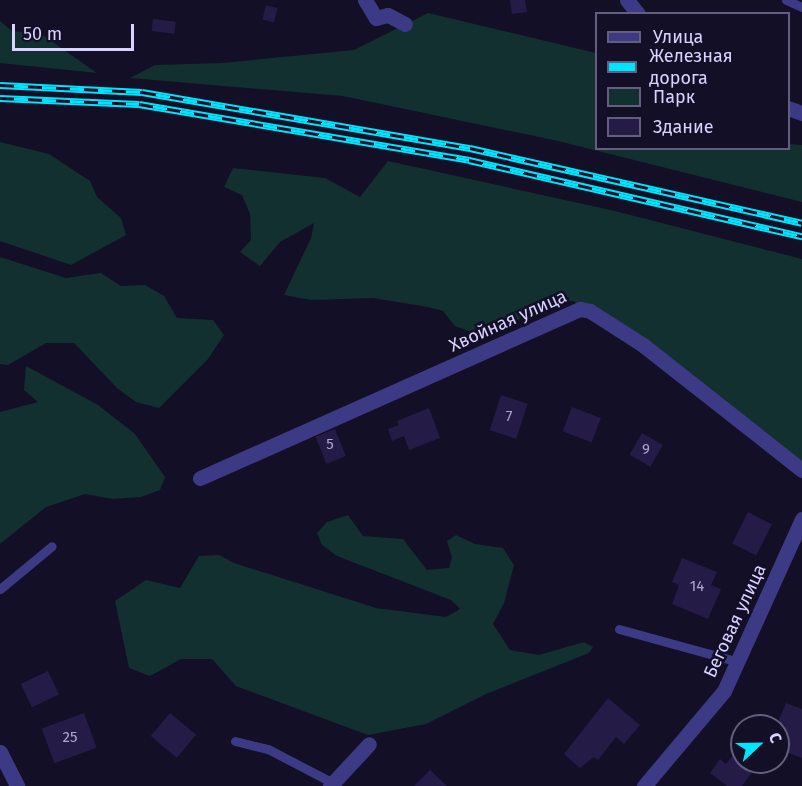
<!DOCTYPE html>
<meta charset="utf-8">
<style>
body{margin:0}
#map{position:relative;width:802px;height:786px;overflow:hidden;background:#130f26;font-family:"Fira Sans",sans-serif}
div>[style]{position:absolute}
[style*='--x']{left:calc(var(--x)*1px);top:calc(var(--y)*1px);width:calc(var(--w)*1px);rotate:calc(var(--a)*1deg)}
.green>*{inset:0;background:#12302f}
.building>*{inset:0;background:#241b47;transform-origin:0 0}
.service>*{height:9px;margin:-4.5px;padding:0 4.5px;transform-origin:4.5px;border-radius:4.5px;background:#3d3a85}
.minor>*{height:15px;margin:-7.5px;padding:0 7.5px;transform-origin:7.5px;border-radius:7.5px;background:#3d3a85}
.rail>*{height:7px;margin-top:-3.5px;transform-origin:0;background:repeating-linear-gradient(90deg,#130f26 0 14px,#00e5ff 0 28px);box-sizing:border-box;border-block:2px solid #00e5ff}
span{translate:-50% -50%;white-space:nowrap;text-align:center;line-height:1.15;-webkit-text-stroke:5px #130f26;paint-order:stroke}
.number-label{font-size:15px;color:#aca6d1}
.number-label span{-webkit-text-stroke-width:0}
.street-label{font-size:18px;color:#d9d4ff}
.legend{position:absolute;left:595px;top:12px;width:195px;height:138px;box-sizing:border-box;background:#130f26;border:2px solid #625e7d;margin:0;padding:8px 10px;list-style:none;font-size:18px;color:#d9d4ff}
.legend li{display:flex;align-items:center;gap:12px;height:30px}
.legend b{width:30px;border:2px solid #625e7d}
.north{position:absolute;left:730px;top:714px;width:60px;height:60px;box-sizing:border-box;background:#130f26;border:2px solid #625e7d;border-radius:50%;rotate:68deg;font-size:16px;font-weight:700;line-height:24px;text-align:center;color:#d9d4ff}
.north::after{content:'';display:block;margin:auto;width:21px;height:27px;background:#00e5ff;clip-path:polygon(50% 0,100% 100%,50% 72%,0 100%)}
.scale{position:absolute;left:12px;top:24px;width:122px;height:27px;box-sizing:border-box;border:3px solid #d9d4ff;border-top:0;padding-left:8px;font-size:18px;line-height:21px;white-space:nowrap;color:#d9d4ff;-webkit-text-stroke:4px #130f26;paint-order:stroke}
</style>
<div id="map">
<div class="green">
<i style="clip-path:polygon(428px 13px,596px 53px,596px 148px,788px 148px,789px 144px,802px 145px,802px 202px,558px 141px,343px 96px,130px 78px,155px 65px,222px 63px,354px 50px)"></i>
<i style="clip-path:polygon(0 21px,12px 31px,41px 34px,97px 73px,0 63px)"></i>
<i style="clip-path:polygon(0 142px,49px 154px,90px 181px,97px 197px,121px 218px,126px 235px,71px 265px,0 241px)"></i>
<i style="clip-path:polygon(388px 161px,615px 211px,802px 259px,802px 461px,573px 301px,547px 301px,510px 325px,479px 335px,455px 326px,443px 311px,428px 307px,373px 298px,311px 300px,284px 295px,311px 238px,314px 223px,280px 242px,260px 266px,240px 252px,251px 240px,250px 214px,242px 195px,224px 187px,233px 168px,325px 178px,360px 197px)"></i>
<i style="clip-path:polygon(0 257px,66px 278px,101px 273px,121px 286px,145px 285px,164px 296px,177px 318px,213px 320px,224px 335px,208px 359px,159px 408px,136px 402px,117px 388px,74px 343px,46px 343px,8px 365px,0 364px)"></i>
<i style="clip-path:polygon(26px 366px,98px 405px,135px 434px,165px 477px,160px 490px,141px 497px,113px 499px,85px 494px,46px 507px,0 544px,0 412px,38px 402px,24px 390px)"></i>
<i style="clip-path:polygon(348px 515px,363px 536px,403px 539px,427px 570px,449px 568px,452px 558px,447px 541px,456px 535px,475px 544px,503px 548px,514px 565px,504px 603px,493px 624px,510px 650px,539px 655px,584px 642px,593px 647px,589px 653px,486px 694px,426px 724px,368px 735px,236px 686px,212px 659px,181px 659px,150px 676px,129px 668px,115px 601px,146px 580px,180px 588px,199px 556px,219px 555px,234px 563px,376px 608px,446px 617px,460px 609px,451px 600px,337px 556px,322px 545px,317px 533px,327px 522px)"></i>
</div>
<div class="building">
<i style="clip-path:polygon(510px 0,525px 0,527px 12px,512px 14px)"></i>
<i style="left:266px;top:5px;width:12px;height:15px;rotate:14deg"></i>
<i style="left:153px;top:19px;width:23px;height:12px;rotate:7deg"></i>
<i style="left:501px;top:395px;width:28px;height:37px;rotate:18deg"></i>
<i style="left:572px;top:407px;width:31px;height:26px;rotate:21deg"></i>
<i style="clip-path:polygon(429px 408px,440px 438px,409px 450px,404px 436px,392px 441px,388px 429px,399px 425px,397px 421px)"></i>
<i style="left:335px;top:429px;width:29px;height:21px;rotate:68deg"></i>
<i style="left:642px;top:433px;width:24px;height:25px;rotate:30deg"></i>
<i style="left:748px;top:512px;width:27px;height:35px;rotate:27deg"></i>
<i style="clip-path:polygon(682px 558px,717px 572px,711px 585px,721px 589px,708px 619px,672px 604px,679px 585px,672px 582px)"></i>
<i style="left:48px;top:671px;width:26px;height:30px;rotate:65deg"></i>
<i style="clip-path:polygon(608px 698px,640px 725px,624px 744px,616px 737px,598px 760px,594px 757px,580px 768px,564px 754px)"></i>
<i style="clip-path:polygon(786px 703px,802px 709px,802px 758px,786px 752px,789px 744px,778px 740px,778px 722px)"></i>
<i style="left:84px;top:713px;width:37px;height:45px;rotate:70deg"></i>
<i style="left:170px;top:713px;width:34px;height:30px;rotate:40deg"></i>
<i style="clip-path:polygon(735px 753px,742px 762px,755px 768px,742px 786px,727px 786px,710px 773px,720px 759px,726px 764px)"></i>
<i style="clip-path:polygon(430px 770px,447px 786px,414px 786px)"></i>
</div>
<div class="service">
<i style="--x:786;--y:0;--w:17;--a:24"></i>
<i style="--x:0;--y:589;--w:67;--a:-39.6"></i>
<i style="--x:619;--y:629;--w:124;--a:15.4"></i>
<i style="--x:235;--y:741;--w:34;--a:14"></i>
<i style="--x:268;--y:749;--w:73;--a:27.6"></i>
</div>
<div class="minor">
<i style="--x:365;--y:0;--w:21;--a:59"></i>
<i style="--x:376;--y:18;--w:12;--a:-14"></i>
<i style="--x:388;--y:15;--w:19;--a:28"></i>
<i style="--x:627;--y:0;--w:18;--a:52"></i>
<i style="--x:788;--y:108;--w:15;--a:20"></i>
<i style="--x:200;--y:478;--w:416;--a:-24"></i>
<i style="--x:580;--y:309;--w:10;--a:11"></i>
<i style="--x:590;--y:311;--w:63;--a:32.7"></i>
<i style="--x:643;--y:345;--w:202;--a:38.2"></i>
<i style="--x:0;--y:752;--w:38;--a:63"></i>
<i style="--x:330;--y:786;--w:57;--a:-47.1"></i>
<i style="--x:644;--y:786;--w:124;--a:-49.9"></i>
<i style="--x:724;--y:691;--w:189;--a:-65.6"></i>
</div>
<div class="rail">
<i style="--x:0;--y:85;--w:142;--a:2.8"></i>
<i style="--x:142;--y:92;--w:333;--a:9.7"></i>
<i style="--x:470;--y:148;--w:340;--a:12.7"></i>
<i style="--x:0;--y:98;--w:139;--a:2.5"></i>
<i style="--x:139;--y:104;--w:335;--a:9.6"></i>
<i style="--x:469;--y:160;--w:342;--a:12.9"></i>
</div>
<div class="number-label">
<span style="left:509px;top:417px">7</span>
<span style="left:330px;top:445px">5</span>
<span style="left:646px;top:450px">9</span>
<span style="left:697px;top:587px">14</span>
<span style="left:70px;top:738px">25</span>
</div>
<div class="street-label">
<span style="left:508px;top:321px;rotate:-24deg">Хвойная улица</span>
<span style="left:735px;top:621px;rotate:-65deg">Беговая улица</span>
</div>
<ul class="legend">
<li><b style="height:8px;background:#3d3a85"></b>Улица</li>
<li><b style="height:8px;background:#00e5ff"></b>Железная дорога</li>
<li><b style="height:16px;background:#12302f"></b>Парк</li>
<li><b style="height:16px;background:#241b47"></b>Здание</li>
</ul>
<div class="north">С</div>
<div class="scale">50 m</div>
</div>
